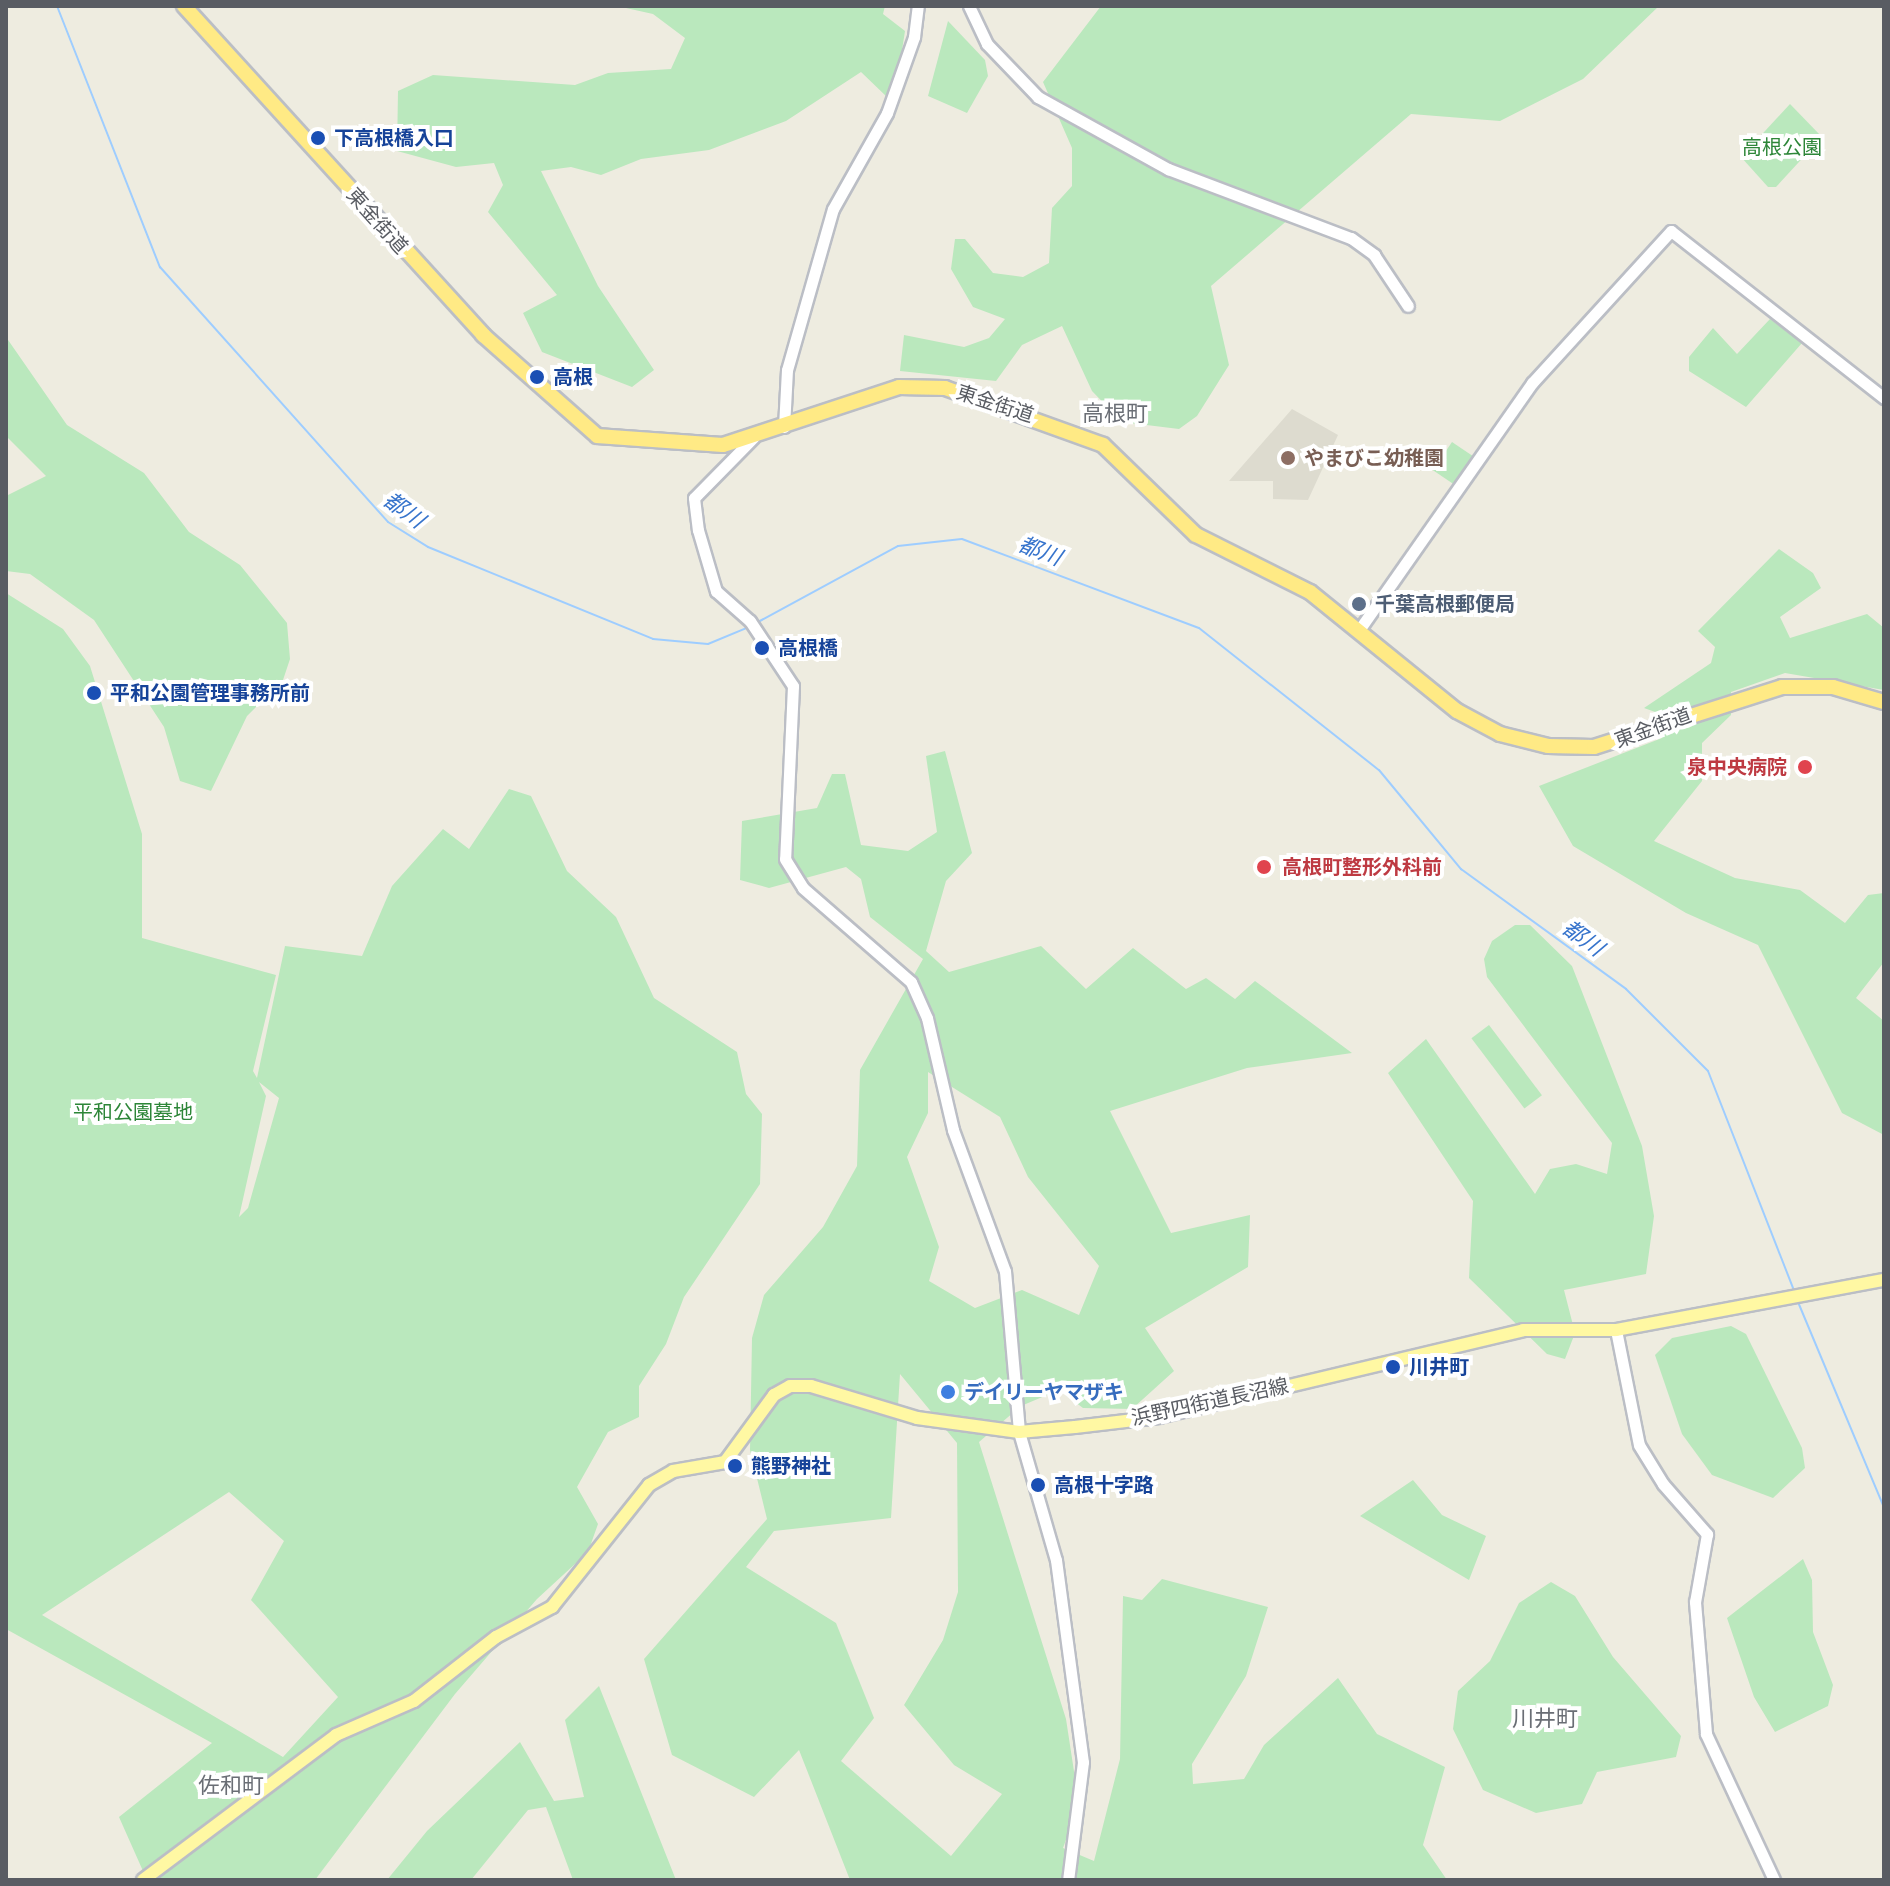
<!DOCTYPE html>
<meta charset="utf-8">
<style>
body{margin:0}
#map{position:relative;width:1890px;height:1886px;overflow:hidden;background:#eeece0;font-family:Poppins,"Noto Sans JP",sans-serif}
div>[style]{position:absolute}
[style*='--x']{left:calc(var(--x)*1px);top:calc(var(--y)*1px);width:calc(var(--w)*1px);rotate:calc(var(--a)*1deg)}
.education>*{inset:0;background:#dddbcf}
.green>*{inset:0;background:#bae8bd;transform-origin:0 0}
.stream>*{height:2px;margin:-1px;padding:0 1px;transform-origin:1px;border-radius:1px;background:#9ecdff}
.roads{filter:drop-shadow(2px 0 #bbbec5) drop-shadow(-2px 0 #bbbec5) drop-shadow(0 2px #bbbec5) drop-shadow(0 -2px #bbbec5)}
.secondary>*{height:11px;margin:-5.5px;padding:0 5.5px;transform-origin:5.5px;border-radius:5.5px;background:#fff}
.primary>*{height:12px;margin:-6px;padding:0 6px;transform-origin:6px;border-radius:6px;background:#fff8a3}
.highway>*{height:14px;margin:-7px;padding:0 7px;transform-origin:7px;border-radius:7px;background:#ffea85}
.dots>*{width:22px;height:22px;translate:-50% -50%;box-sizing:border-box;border:4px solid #fff;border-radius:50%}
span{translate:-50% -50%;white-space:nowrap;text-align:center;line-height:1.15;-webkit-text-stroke:8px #fff;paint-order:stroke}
.transit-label{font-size:20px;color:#164399;font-weight:700}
.left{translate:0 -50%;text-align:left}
.park-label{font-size:20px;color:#2d8638}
.street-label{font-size:20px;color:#595c63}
.education-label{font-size:20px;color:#785e54;font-weight:700}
.service-label{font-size:20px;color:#4e5e75;font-weight:700}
.health-label{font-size:20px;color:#be3a42;font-weight:700}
.right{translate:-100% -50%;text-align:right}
.shop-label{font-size:20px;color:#366cbe;font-weight:700}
.neighbourhood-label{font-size:22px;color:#6a6e75}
.water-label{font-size:22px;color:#3774cc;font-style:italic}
.frame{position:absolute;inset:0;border:8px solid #595c63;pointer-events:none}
</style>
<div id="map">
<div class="education">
<i style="clip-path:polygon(1292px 409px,1338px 435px,1308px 500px,1273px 499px,1273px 481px,1229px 481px)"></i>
</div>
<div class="green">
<i style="clip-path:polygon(617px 6px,885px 6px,883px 14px,905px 31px,896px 89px,887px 97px,861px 72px,786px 121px,709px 150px,641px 159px,601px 175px,571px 167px,541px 171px,598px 286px,654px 370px,632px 387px,542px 352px,523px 313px,557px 295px,488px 212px,503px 185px,494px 163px,456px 167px,397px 151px,398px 91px,433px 75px,575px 85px,608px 73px,671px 69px,685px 38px,653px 14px)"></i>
<i style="clip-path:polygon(1101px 6px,1659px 6px,1583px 79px,1500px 121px,1411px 114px,1211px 286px,1229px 365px,1197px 416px,1179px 429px,1122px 422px,1092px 391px,1062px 326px,1022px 345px,996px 381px,900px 371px,904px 335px,964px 347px,989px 338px,1005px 319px,973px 307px,951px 269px,955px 239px,965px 239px,993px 273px,1023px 277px,1049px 263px,1052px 208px,1072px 186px,1072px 148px,1043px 82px)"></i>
<i style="clip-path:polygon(948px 21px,985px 60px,988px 76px,967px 113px,928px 96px)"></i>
<i style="clip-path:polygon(1790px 104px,1822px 137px,1776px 187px,1768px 187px,1741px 157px)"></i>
<i style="clip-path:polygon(1770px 319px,1802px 343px,1746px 407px,1689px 371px,1689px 357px,1713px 328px,1737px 354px)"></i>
<i style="clip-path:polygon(6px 337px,67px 425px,144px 473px,189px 532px,240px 565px,287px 623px,290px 659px,283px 680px,247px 716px,211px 791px,180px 781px,164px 727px,94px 620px,30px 574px,6px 571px,6px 496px,46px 476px,6px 436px)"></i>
<i style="left:1452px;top:442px;width:30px;height:34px;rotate:34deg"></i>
<i style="clip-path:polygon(1779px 549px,1813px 573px,1821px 588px,1780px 617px,1790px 638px,1867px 614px,1884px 628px,1884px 690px,1785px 673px,1731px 692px,1731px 715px,1702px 743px,1702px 781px,1654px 841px,1735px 878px,1800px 890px,1845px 923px,1868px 895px,1884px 893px,1884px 962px,1856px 998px,1884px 1021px,1884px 1135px,1842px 1113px,1758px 945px,1686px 913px,1573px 846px,1539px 786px,1662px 738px,1658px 713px,1644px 708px,1711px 663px,1715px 647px,1698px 631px)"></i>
<i style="clip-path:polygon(evenodd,6px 593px,63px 629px,90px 666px,142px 834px,142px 938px,276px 975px,253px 1071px,257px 1078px,285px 946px,362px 956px,392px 886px,443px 829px,469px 849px,509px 789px,531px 796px,567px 871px,616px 917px,654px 998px,737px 1052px,746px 1094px,762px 1114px,760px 1184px,684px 1297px,666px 1344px,639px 1386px,639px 1417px,608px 1432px,577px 1487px,598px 1524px,588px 1552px,537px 1599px,455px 1694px,315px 1880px,147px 1880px,119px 1817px,212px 1743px,6px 1629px,6px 593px,259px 1082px,279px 1098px,248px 1208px,239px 1217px,266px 1096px,259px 1082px,6px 593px,229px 1492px,284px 1541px,251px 1600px,338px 1697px,283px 1757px,42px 1615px,229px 1492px)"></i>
<i style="clip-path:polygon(evenodd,945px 751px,972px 853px,946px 881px,926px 951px,949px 972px,1041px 946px,1086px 989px,1133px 948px,1186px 989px,1206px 978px,1235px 999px,1255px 981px,1352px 1053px,1247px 1068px,1110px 1111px,1171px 1233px,1250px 1215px,1248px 1267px,1145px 1328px,1174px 1371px,1132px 1409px,1083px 1408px,1059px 1390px,1021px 1406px,979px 1442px,1066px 1719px,1079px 1804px,1063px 1848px,1094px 1861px,1120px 1759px,1123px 1596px,1142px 1600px,1162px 1579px,1268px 1607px,1246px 1676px,1192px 1764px,1193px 1784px,1244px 1779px,1264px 1745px,1338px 1678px,1377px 1734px,1445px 1767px,1423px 1845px,1447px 1880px,850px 1880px,799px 1750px,754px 1797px,672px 1755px,644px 1659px,767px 1519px,750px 1450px,752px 1338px,764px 1295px,823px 1227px,857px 1166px,860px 1070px,923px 959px,870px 917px,861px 879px,846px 867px,769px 888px,740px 880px,742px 821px,817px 808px,832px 774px,845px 774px,861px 845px,908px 851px,937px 832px,926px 756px,945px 751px,928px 1072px,1000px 1117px,1028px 1177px,1099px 1266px,1079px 1315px,1022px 1290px,975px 1308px,929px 1281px,939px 1247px,907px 1157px,928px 1113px,928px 1072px,945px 751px,900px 1374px,957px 1443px,958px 1592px,943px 1640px,904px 1705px,954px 1765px,1002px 1794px,951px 1856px,841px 1761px,874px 1718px,836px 1623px,746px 1567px,774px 1531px,891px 1518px,900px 1374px)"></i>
<i style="clip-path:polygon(1515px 925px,1530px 925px,1572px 966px,1642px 1146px,1654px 1216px,1646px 1274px,1564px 1290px,1575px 1333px,1565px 1359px,1547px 1354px,1469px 1278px,1473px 1201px,1388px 1073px,1426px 1039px,1535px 1194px,1550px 1169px,1576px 1164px,1607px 1174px,1612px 1143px,1487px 977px,1484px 959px,1492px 941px)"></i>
<i style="left:1489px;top:1025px;width:88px;height:22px;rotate:53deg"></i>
<i style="clip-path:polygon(1731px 1326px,1746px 1334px,1802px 1448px,1805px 1468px,1773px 1498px,1712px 1475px,1682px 1434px,1655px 1355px,1672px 1338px)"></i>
<i style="clip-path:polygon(1413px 1480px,1442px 1515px,1486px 1536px,1469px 1580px,1360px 1516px)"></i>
<i style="clip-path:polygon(1803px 1559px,1812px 1580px,1813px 1632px,1833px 1685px,1828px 1706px,1775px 1732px,1754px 1697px,1727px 1618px)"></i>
<i style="clip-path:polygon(1551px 1582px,1575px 1596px,1613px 1657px,1681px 1736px,1676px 1757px,1597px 1772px,1582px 1804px,1536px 1813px,1483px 1790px,1453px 1729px,1458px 1691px,1490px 1661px,1519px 1603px)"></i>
<i style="clip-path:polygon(599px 1686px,676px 1880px,573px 1880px,546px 1807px,528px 1810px,471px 1880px,387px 1880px,427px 1831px,520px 1742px,554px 1801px,584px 1797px,565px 1720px)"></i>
</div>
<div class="stream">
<i style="--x:57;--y:6;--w:281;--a:68.5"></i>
<i style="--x:160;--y:267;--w:342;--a:48.2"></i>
<i style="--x:388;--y:522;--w:47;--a:32"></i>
<i style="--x:428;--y:547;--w:243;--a:22.2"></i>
<i style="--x:653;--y:639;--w:55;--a:5.2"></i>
<i style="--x:708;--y:644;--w:44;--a:-22.5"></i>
<i style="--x:758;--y:622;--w:159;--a:-28.5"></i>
<i style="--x:898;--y:546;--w:64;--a:-6.2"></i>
<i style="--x:962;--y:539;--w:253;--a:20.6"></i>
<i style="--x:1199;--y:628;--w:229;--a:38.3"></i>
<i style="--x:1379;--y:770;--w:129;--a:50.4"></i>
<i style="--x:1461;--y:869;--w:204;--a:36"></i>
<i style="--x:1626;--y:989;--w:116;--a:45"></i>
<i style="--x:1708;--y:1071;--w:238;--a:68.6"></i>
<i style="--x:1798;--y:1302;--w:223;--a:67.3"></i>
</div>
<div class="roads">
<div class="secondary">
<i style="--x:969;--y:6;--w:42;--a:64.7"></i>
<i style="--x:987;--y:44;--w:74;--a:46.1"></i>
<i style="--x:1038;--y:97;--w:149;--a:29"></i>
<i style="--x:1168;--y:169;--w:196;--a:20.7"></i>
<i style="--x:1351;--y:238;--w:29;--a:36"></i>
<i style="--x:1374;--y:255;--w:61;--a:56.3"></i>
<i style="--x:784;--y:427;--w:57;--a:-87"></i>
<i style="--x:787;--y:370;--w:167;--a:-74.1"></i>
<i style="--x:833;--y:209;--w:110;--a:-60.6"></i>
<i style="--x:887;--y:113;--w:81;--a:-70.4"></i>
<i style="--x:914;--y:37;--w:31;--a:-83"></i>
<i style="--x:753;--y:438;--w:84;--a:134.5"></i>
<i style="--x:694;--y:498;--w:32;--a:83"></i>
<i style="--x:698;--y:530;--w:64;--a:73.6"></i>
<i style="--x:716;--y:591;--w:45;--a:41.4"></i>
<i style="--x:750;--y:621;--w:78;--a:56.5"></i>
<i style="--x:793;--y:686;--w:173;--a:92.6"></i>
<i style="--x:785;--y:859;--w:34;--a:58"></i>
<i style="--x:803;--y:888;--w:143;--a:41"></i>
<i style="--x:911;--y:982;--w:39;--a:66"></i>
<i style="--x:927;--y:1018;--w:115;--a:76.9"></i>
<i style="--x:953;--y:1130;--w:150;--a:69.8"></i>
<i style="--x:1005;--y:1271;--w:162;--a:85"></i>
<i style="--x:1019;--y:1432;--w:133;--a:73.9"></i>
<i style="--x:1056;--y:1560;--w:204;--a:82.4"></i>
<i style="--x:1083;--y:1762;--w:119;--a:97.2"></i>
<i style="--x:1359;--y:630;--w:302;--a:-55"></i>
<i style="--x:1532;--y:383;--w:206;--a:-47.6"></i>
<i style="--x:1671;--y:231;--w:271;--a:38.1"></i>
<i style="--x:1616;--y:1330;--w:117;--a:78.7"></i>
<i style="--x:1639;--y:1445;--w:46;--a:58.4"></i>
<i style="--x:1663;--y:1484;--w:67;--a:48.7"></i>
<i style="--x:1707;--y:1534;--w:69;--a:100"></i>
<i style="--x:1695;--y:1602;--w:132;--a:85.2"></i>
<i style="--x:1706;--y:1734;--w:161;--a:65"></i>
</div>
<div class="primary">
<i style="--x:143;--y:1880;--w:241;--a:-36.9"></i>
<i style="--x:336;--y:1735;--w:85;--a:-23.6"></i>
<i style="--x:414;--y:1701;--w:104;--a:-38"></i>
<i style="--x:496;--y:1637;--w:64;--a:-28.2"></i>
<i style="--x:552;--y:1607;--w:156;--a:-51.5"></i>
<i style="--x:649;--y:1485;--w:28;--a:-30"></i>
<i style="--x:673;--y:1471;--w:53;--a:-9.8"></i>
<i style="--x:725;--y:1462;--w:83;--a:-53.8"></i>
<i style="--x:774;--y:1395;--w:18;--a:-29"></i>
<i style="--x:790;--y:1386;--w:21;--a:0"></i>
<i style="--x:811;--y:1386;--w:111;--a:16.8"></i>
<i style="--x:917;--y:1418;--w:103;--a:7.8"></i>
<i style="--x:1019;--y:1432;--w:56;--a:-5.1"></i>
<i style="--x:1075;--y:1427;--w:85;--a:-6.8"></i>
<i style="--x:1159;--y:1417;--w:374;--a:-13.4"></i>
<i style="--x:1523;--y:1330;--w:93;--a:0"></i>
<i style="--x:1616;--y:1330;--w:273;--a:-10.6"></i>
</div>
<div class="highway">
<i style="--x:184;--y:6;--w:445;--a:47.7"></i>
<i style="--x:483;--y:335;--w:152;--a:41.5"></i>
<i style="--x:597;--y:436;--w:126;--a:4.1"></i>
<i style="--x:723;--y:445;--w:185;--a:-18.2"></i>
<i style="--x:899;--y:387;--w:46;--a:1.2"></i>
<i style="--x:945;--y:388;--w:168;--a:19.8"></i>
<i style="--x:1103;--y:445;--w:129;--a:44.1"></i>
<i style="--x:1196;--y:535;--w:127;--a:26.6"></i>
<i style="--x:1310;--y:592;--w:189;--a:39"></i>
<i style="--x:1457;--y:711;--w:49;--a:28.1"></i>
<i style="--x:1500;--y:734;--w:49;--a:14"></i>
<i style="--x:1548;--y:746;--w:46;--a:1.2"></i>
<i style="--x:1594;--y:747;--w:197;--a:-17.7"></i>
<i style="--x:1782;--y:687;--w:51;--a:0"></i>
<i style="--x:1833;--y:687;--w:53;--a:16.4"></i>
</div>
</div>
<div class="dots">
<i style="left:318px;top:138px;background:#1a4fb4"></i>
<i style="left:537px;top:377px;background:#1a4fb4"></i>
<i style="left:1288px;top:458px;background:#8d6e63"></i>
<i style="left:1359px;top:604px;background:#5c6f8a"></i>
<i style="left:762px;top:648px;background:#1a4fb4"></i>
<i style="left:94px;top:693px;background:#1a4fb4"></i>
<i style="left:1805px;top:767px;background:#e0444e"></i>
<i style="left:1264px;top:867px;background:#e0444e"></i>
<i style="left:1393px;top:1367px;background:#1a4fb4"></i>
<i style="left:948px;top:1392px;background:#3f7fe0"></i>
<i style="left:735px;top:1466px;background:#1a4fb4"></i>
<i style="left:1038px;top:1485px;background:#1a4fb4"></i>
</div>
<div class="transit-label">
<span class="left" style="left:334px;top:138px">下高根橋入口</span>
<span class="left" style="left:553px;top:377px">高根</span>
<span class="left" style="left:778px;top:648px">高根橋</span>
<span class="left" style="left:110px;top:693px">平和公園管理事務所前</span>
<span class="left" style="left:1409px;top:1367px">川井町</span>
<span class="left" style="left:751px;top:1466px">熊野神社</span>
<span class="left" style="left:1054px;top:1485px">高根十字路</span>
</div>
<div class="park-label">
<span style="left:1782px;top:147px">高根公園</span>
<span style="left:133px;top:1112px">平和公園墓地</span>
</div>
<div class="street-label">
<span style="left:377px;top:221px;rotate:48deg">東金街道</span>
<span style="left:995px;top:404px;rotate:18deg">東金街道</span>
<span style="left:1653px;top:728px;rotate:-20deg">東金街道</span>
<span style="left:1210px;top:1402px;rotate:-12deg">浜野四街道長沼線</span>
</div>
<div class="education-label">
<span class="left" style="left:1304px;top:458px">やまびこ幼稚園</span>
</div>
<div class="service-label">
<span class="left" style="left:1375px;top:604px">千葉高根郵便局</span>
</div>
<div class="health-label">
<span class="right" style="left:1787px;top:767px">泉中央病院</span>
<span class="left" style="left:1282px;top:867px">高根町整形外科前</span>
</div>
<div class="shop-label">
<span class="left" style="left:964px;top:1392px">デイリーヤマザキ</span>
</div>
<div class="neighbourhood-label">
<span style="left:1115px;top:414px">高根町</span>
<span style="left:1545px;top:1719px">川井町</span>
<span style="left:231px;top:1786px">佐和町</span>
</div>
<div class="water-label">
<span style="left:404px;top:510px;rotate:36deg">都川</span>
<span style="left:1040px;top:551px;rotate:21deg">都川</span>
<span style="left:1583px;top:938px;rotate:36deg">都川</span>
</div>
<div class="frame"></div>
</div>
